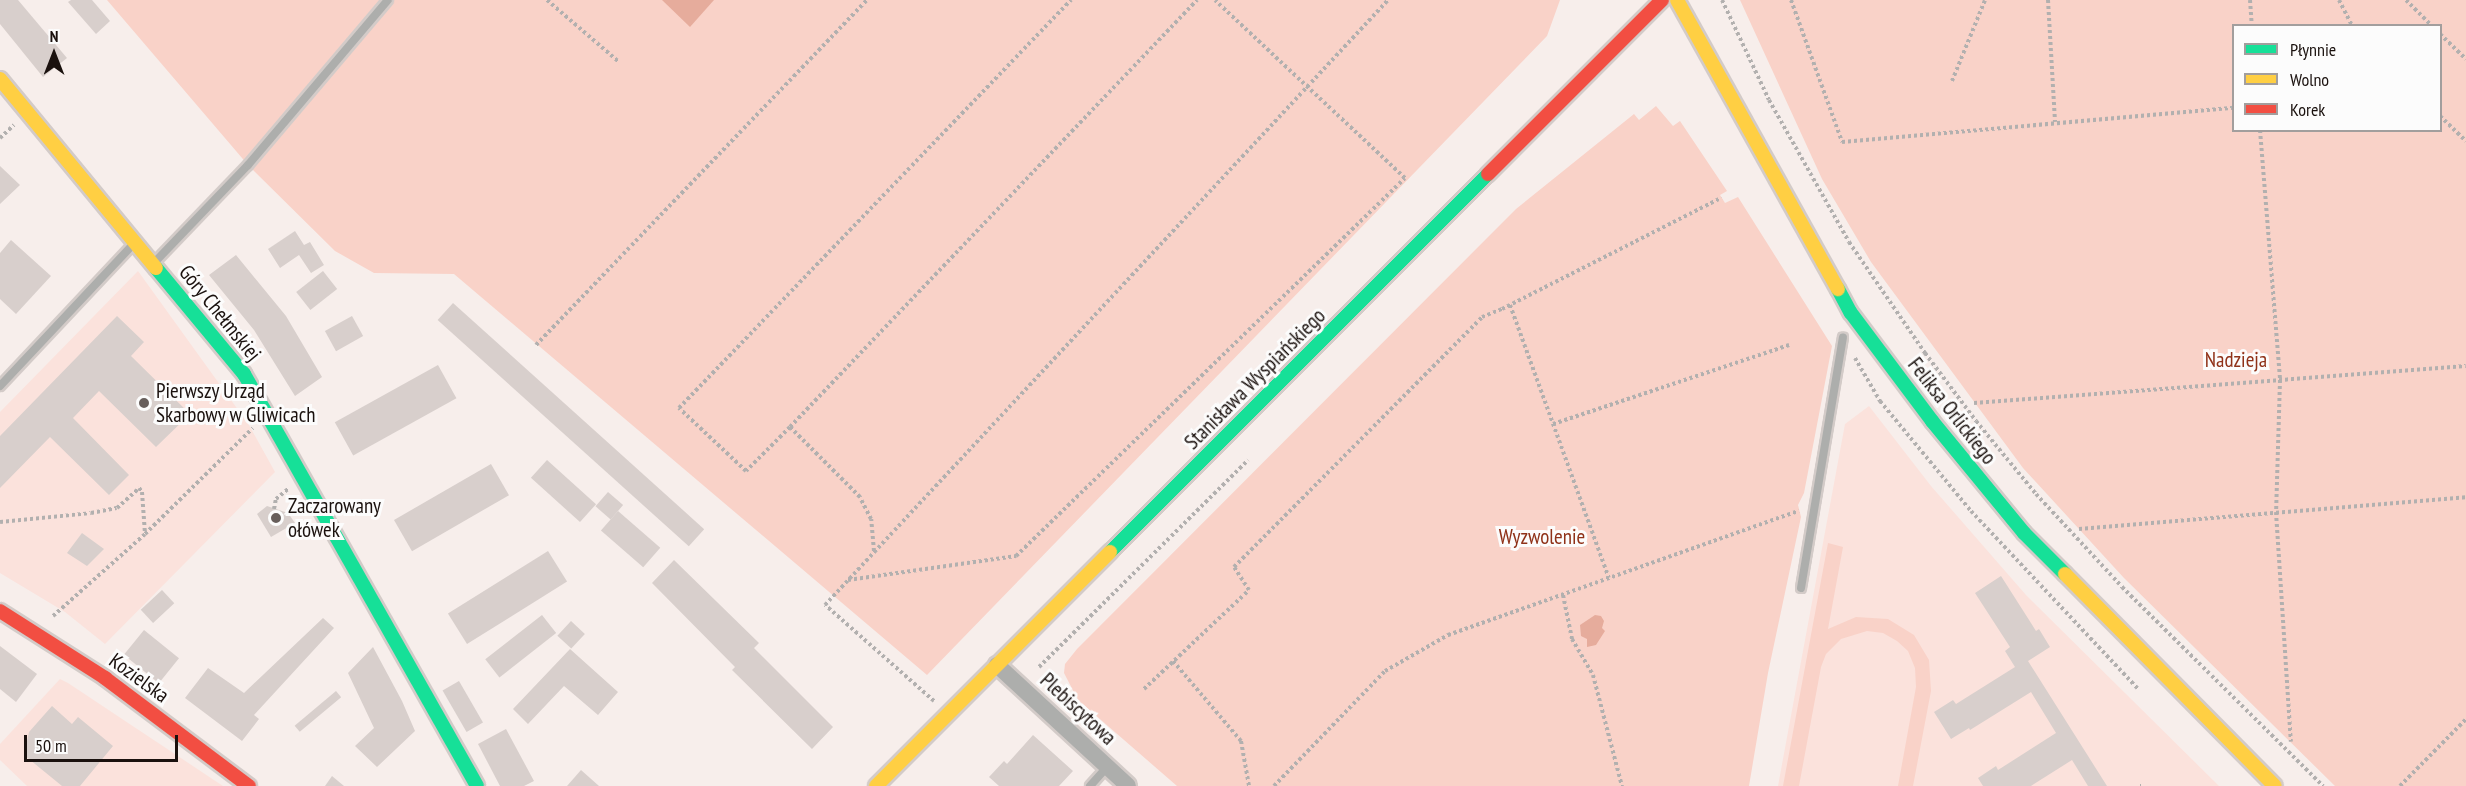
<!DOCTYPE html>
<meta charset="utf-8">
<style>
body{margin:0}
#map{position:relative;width:2466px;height:786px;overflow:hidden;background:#f7eeeb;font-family:"PT Sans Narrow",sans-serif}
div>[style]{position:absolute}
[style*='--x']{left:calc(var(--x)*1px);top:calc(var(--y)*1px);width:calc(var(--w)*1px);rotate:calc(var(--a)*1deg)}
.built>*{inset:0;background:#fbe2dc}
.green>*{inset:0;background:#f9d2c8}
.water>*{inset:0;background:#e6ac9c}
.building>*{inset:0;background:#d8cfcc;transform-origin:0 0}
.path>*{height:4px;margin-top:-2px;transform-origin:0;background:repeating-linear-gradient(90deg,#b2b0af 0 3px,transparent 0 6px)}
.roads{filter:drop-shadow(2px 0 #d3cbc8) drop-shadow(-2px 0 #d3cbc8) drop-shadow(0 2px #d3cbc8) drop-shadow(0 -2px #d3cbc8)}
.lane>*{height:8px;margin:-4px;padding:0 4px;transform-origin:4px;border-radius:4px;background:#adaeac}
.street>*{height:16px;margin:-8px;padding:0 8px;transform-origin:8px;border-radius:8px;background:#adaeac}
.fast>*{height:14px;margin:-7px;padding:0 7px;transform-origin:7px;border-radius:7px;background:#16e098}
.slow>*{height:14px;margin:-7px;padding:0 7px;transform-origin:7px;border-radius:7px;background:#ffcf43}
.jam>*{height:14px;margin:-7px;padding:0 7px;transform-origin:7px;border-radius:7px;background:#f24e42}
.dots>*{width:16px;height:16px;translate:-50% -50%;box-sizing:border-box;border:3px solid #fcfcfc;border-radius:50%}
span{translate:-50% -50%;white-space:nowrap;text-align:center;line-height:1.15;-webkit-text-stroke:6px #fcfcfc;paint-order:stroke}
.street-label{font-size:21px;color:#1a110e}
.park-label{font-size:21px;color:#8f3118}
.poi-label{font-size:21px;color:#1a110e}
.left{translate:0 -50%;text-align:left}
.legend{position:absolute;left:2232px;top:24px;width:210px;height:108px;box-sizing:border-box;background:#fcfcfc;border:2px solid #a29e9d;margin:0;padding:8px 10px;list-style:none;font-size:18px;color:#1a110e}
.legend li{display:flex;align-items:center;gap:12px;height:30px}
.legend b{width:30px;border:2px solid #a29e9d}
.north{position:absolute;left:24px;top:24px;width:60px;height:60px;-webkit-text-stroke:4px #fcfcfc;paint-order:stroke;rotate:0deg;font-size:16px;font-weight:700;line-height:24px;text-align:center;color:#1a110e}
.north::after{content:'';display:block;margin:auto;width:21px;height:27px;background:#1a110e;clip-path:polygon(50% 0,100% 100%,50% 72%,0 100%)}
.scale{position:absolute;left:24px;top:735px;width:154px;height:27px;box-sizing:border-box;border:3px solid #1a110e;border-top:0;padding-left:8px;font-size:18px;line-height:21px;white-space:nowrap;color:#1a110e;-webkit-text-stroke:4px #fcfcfc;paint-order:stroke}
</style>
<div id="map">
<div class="built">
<i style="clip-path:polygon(138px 271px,249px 425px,275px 472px,105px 644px,65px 612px,0 573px,0 412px)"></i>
<i style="clip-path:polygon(1869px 406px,1931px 486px,2026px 595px,2219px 786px,1778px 786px,1845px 424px)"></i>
<i style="clip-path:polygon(60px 679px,68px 683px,223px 786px,27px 786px,0 760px,0 744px)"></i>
</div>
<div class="green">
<i style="clip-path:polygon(107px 0,1560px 0,1547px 36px,927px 675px,454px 274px,374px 273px,335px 251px,248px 165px)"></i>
<i style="clip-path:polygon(evenodd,1740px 0,2466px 0,2466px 786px,2335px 786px,2124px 578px,2023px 468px,1871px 262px,1822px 179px,1740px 0,2234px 26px,2440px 26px,2440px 130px,2234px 130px,2234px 26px)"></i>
<i style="clip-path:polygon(1656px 106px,1673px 126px,1680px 121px,1727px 191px,1720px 195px,1725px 203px,1738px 197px,1832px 346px,1804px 493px,1798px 505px,1801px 517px,1768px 673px,1749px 786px,1177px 786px,1078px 700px,1064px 673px,1065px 664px,1077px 649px,1516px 209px,1634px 114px,1639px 120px)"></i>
<i style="clip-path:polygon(1828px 543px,1843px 547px,1828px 629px,1856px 617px,1888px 619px,1914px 635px,1929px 660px,1931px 691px,1913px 786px,1898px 786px,1916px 687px,1915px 668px,1908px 651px,1897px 641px,1883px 633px,1867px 631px,1841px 639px,1826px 654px,1821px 667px,1799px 786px,1783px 786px)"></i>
</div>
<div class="water">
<i style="clip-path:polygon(662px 0,714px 0,690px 27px)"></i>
<i style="clip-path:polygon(1595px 615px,1601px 616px,1604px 621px,1602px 628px,1605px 631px,1596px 645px,1587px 647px,1587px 639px,1581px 636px,1580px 625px)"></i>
</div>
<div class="building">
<i style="clip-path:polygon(0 0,18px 0,67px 58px,43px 77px,0 24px)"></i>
<i style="clip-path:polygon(71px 0,92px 0,110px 21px,96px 34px,68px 2px)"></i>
<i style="clip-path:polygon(0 166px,20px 185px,0 204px)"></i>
<i style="clip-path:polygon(295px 231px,304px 245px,310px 242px,324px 265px,311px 273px,299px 255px,280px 268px,268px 249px)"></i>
<i style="clip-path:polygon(11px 240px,51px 276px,16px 314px,0 299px,0 253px)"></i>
<i style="clip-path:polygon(236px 255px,286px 316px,322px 377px,295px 396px,254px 330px,209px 275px)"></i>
<i style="left:323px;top:271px;width:23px;height:34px;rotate:52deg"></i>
<i style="left:453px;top:303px;width:338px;height:23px;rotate:42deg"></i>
<i style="clip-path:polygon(117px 316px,144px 342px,131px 356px,190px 414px,156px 447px,99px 391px,73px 418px,129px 475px,109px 495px,50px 437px,0 488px,0 436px)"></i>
<i style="left:352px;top:316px;width:23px;height:31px;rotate:61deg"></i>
<i style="left:438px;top:365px;width:38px;height:118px;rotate:61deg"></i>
<i style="left:547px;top:460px;width:66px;height:24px;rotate:42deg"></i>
<i style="left:491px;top:464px;width:36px;height:112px;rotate:60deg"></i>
<i style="left:608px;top:492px;width:20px;height:19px;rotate:41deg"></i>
<i style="clip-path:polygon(267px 506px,288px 513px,295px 523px,271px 537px,257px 514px)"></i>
<i style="left:618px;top:511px;width:56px;height:26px;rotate:41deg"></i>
<i style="clip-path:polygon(82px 533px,104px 549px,87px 566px,67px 553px)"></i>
<i style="left:548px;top:551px;width:36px;height:118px;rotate:58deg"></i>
<i style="clip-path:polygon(674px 560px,759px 643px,754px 648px,833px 727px,812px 749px,732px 670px,735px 667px,652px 583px)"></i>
<i style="clip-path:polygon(2001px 576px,2036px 631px,2039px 629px,2050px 647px,2028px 661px,2107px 786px,2088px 786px,2072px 760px,2031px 786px,1983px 786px,1978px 778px,1996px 766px,1998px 770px,2056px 733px,2031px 692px,1970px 730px,1969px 728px,1951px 739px,1934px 712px,1953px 700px,1956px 704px,2015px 667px,2005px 651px,2010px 647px,1975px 593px)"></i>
<i style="left:162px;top:590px;width:18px;height:29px;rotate:47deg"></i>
<i style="left:542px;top:615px;width:23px;height:72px;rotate:52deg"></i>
<i style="clip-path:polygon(323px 618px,334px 628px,254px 715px,259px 719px,242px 741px,185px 698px,208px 668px,244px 693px)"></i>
<i style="left:571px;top:621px;width:19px;height:20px;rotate:43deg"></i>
<i style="left:144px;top:630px;width:45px;height:32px;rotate:39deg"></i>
<i style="clip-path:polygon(0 646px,37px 674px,16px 702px,0 689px)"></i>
<i style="clip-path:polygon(373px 647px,402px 701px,415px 731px,377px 767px,355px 746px,374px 728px,348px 673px)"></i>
<i style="clip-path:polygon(570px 649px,618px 692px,598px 715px,564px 686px,528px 724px,513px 709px)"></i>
<i style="left:459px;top:681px;width:48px;height:19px;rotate:60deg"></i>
<i style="left:336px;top:691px;width:8px;height:54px;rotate:50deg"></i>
<i style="clip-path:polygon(52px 706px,72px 724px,78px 717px,113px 746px,80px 786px,62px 786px,24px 755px,29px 732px)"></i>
<i style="clip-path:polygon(506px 729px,534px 781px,524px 786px,500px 786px,478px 744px)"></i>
<i style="clip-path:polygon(1033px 735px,1073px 771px,1059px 786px,999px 786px,989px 777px,1004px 761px,1007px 764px)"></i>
<i style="clip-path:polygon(581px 770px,599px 786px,567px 786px)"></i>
<i style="clip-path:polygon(332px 776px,344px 786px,325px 786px)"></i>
</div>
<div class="path">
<i style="--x:547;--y:0;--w:95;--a:40.7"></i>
<i style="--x:1722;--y:0;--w:110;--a:64.8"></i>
<i style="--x:1769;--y:100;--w:163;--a:60.6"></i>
<i style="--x:1849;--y:242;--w:135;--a:55.6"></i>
<i style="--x:1925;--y:353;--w:85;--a:53.1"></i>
<i style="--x:1976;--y:421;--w:94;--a:50.6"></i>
<i style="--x:2036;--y:494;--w:127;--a:47.2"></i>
<i style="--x:2122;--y:587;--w:283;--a:44.7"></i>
<i style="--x:1791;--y:0;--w:151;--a:70.2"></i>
<i style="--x:1842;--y:142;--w:393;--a:-5"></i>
<i style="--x:2048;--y:0;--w:122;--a:86.7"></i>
<i style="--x:2250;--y:0;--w:26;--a:86"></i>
<i style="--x:2339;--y:0;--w:29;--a:63"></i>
<i style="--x:2406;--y:0;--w:37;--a:45"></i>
<i style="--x:2440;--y:34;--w:36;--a:44"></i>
<i style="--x:1952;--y:81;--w:87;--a:-67.8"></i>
<i style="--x:2440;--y:116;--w:36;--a:44"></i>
<i style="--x:2260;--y:130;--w:251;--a:85.4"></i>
<i style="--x:2280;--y:380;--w:132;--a:91.7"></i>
<i style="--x:2276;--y:512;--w:230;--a:86.3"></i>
<i style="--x:0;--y:138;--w:19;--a:-43"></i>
<i style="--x:1510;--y:305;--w:290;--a:70.1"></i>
<i style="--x:536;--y:345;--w:478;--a:-46.2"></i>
<i style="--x:1855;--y:358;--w:50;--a:59.8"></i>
<i style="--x:1880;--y:401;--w:143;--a:50.4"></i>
<i style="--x:1971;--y:511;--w:244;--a:46.8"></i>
<i style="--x:1974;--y:403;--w:493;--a:-4.3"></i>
<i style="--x:1553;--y:424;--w:249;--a:-18.5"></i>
<i style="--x:790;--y:427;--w:62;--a:135"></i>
<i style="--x:746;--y:471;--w:92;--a:-136.8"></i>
<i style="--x:679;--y:408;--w:566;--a:-46.15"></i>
<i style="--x:274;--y:509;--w:10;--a:-79"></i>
<i style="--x:276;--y:499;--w:16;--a:-40"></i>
<i style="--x:0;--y:522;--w:91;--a:-5.6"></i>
<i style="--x:91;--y:513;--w:26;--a:-11"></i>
<i style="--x:117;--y:508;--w:30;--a:-42"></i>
<i style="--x:139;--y:488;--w:5;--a:53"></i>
<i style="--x:142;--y:492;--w:42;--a:85.9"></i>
<i style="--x:2079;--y:529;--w:388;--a:-4.7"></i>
<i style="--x:874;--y:551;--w:32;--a:-95"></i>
<i style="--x:871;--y:519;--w:25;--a:-117"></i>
<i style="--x:860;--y:497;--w:99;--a:-135"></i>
<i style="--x:790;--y:427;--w:590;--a:-46.37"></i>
<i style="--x:848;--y:580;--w:170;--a:-8.1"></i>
<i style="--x:1016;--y:556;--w:542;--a:-44.18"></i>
<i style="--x:1405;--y:178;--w:260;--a:-136.9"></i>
<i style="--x:1563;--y:595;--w:45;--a:78.4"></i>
<i style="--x:1572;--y:639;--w:42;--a:59.7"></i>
<i style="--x:1593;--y:675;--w:115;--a:75.4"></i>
<i style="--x:53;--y:616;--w:123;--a:-41.7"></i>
<i style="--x:145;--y:534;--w:151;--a:-44.5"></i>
<i style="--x:1173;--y:661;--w:105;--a:49.6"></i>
<i style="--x:1241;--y:741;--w:46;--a:79.9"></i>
<i style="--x:1039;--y:667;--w:294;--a:-44.7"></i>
<i style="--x:1144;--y:689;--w:144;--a:-43.3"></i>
<i style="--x:1249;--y:590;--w:27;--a:-123"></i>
<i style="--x:1234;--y:567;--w:352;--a:-45.2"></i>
<i style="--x:1482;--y:317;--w:22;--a:-22"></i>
<i style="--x:1502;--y:309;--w:246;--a:-26.9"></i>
<i style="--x:934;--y:701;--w:145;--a:-138.6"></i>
<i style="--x:825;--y:605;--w:826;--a:-47.06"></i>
<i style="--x:1274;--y:786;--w:160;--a:-46"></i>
<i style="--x:1385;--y:671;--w:73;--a:-29.7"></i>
<i style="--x:1448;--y:635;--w:372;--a:-19.5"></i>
<i style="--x:2140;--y:786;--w:1;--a:0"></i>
<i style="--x:2400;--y:786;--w:94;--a:-45.4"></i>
</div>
<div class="roads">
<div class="lane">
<i style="--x:153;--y:264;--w:137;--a:-46.2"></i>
<i style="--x:248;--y:165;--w:216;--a:-49.7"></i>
<i style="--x:0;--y:386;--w:197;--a:-46.8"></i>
<i style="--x:1801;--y:588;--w:254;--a:-80.5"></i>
<i style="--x:1090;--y:786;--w:25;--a:-48"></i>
</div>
<div class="street">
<i style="--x:997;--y:665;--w:178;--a:42.7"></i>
</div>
<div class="fast">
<i style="--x:156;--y:268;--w:138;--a:50.3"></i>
<i style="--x:244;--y:374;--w:473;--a:60.5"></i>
<i style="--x:1838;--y:289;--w:27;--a:62"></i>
<i style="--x:1851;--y:313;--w:135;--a:53.1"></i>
<i style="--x:1932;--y:421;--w:145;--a:50.6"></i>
<i style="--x:2024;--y:533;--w:58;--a:45"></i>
<i style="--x:1110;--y:552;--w:535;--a:-45"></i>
</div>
<div class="slow">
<i style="--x:1677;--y:0;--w:331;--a:60.9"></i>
<i style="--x:0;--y:79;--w:245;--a:50.5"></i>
<i style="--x:2065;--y:574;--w:298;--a:45.3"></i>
<i style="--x:876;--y:786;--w:331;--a:-45"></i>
</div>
<div class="jam">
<i style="--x:1488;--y:174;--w:246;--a:-45"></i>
<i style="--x:0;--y:611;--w:125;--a:32.5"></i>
<i style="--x:105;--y:678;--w:180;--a:36.9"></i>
</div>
</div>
<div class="dots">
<i style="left:144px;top:403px;background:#675e5b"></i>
<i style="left:276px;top:518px;background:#675e5b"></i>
</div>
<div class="street-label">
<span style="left:220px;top:313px;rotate:51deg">Góry Chełmskiej</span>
<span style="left:1255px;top:379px;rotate:-45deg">Stanisława Wyspiańskiego</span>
<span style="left:1952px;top:411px;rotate:52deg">Feliksa Orlickiego</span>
<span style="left:139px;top:678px;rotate:36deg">Kozielska</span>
<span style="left:1078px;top:709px;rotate:43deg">Plebiscytowa</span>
</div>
<div class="park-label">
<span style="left:2236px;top:360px">Nadzieja</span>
<span style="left:1542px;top:537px">Wyzwolenie</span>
</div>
<div class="poi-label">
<span class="left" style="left:156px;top:403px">Pierwszy Urząd<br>Skarbowy w Gliwicach</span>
<span class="left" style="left:288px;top:518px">Zaczarowany<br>ołówek</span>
</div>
<ul class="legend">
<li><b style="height:8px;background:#16e098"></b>Płynnie</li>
<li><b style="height:8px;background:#ffcf43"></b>Wolno</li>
<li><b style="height:8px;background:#f24e42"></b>Korek</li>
</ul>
<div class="north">N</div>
<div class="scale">50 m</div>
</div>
